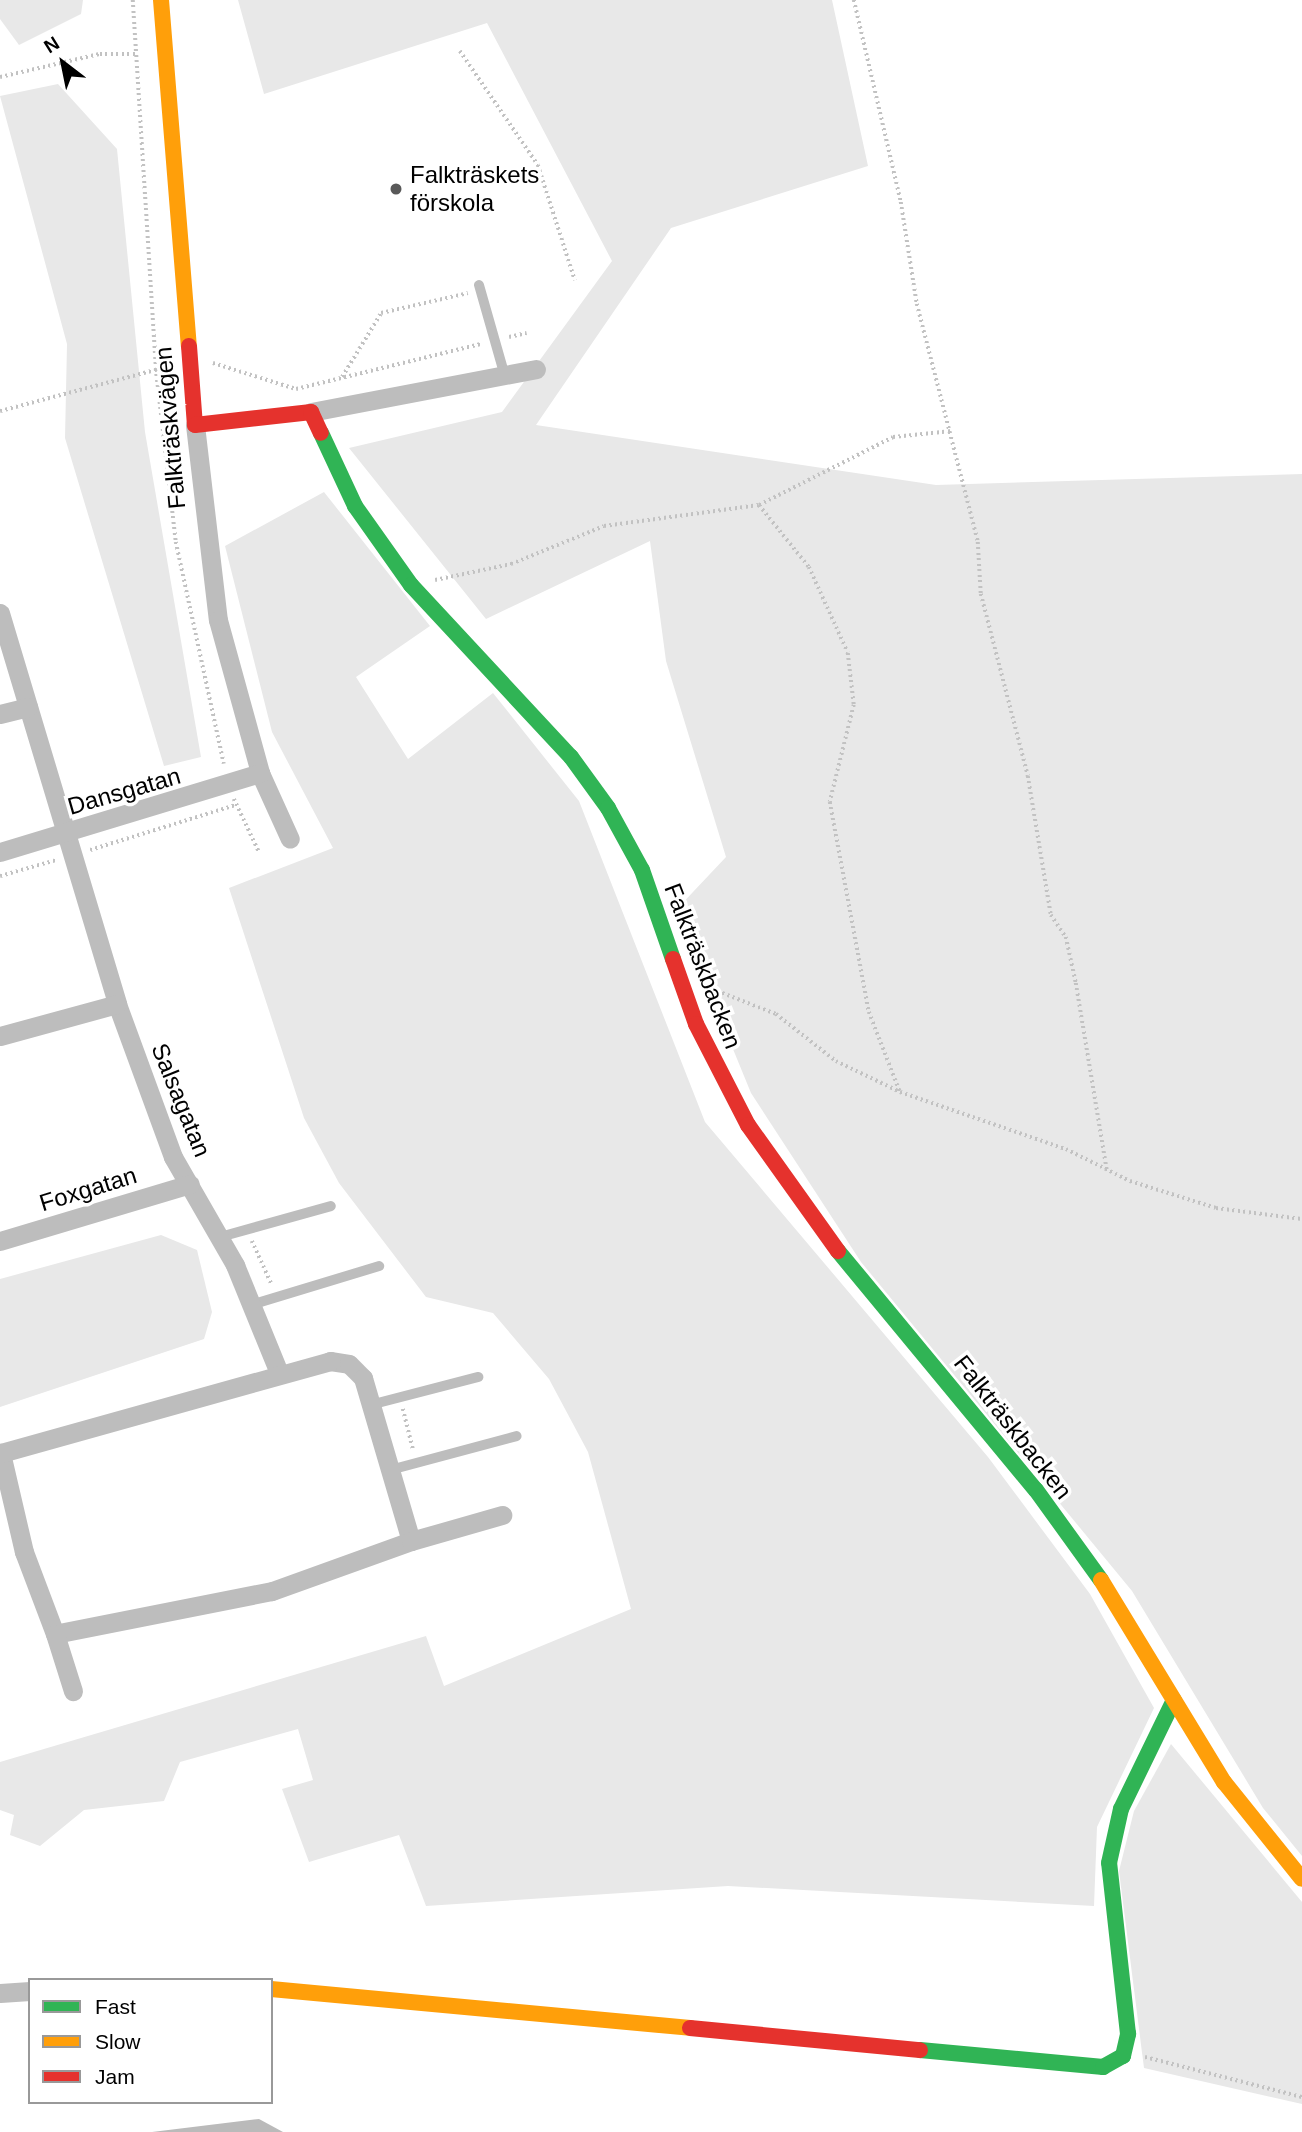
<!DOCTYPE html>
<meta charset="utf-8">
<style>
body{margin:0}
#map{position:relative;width:1302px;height:2132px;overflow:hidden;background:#fff;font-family:Helvetica,sans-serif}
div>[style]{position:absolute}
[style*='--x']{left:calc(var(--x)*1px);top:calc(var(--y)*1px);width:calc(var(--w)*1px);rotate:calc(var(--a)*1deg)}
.green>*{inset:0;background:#e8e8e8}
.water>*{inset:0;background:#bababa}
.path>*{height:3.5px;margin-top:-1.75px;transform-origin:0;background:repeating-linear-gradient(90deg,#c2c2c2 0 2px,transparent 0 5.5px)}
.lane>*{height:10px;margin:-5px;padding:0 5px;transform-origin:5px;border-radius:5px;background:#bdbdbd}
.street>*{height:19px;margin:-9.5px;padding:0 9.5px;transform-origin:9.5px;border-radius:9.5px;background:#bdbdbd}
.fast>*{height:16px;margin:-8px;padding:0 8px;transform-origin:8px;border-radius:8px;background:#30b455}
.slow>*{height:16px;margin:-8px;padding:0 8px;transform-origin:8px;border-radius:8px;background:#ff9f0a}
.jam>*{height:16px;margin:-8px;padding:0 8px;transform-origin:8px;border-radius:8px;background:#e5322d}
.dots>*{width:19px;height:19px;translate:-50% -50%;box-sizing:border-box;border:4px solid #fff;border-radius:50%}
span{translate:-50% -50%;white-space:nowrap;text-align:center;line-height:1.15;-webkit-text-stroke:7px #fff;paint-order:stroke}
.poi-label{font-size:24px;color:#000}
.left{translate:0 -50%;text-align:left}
.street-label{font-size:24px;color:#000}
.legend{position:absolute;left:28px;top:1978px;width:245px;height:126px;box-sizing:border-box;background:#fff;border:2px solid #999;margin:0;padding:9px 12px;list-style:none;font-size:21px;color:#000}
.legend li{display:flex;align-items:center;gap:14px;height:35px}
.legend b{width:35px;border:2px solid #999}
.north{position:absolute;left:28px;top:28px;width:70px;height:70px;-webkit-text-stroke:5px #fff;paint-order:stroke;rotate:328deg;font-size:19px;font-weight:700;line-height:28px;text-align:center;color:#000}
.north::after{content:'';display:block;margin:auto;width:24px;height:32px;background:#000;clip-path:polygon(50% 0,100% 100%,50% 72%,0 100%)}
</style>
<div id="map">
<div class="green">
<i style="clip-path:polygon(0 0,83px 0,81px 14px,19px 45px,0 19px)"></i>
<i style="clip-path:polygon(238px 0,832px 0,868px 166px,671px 228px,536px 425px,936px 485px,1302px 474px,1302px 1856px,1263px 1808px,1132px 1591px,861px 1262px,751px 1093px,676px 910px,726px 857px,666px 661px,650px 541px,486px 619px,349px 448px,502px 412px,612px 261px,487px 23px,264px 94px)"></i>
<i style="clip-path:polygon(58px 84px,117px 149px,145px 432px,201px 757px,164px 766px,65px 438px,67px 344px,0 96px)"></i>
<i style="clip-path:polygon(324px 492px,430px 626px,356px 677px,408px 759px,493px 693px,579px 801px,705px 1122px,988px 1457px,1090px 1594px,1154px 1708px,1097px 1827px,1094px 1906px,728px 1886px,426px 1906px,399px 1835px,309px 1862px,282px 1789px,313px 1780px,298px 1729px,180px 1762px,164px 1801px,84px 1810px,40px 1846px,10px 1835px,14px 1815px,0 1810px,0 1762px,426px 1636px,444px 1686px,631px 1609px,588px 1452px,549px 1379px,493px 1313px,426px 1297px,339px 1183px,304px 1118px,229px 888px,333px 848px,272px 732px,225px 546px)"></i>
<i style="clip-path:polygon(161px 1235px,197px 1250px,212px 1312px,204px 1339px,0 1407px,0 1279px)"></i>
<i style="clip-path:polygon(1171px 1744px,1302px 1902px,1302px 2104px,1144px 2068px,1119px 1871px,1134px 1811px)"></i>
</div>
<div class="water">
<i style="clip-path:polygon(259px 2119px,283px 2132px,152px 2132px)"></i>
</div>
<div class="path">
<i style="--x:133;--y:0;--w:370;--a:86.4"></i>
<i style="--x:156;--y:369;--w:174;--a:83.4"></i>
<i style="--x:176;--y:542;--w:227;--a:77.8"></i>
<i style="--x:854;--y:0;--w:207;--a:76.9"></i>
<i style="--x:901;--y:202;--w:103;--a:81.1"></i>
<i style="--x:917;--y:304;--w:246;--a:75.6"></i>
<i style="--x:978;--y:542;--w:52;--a:86.7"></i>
<i style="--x:981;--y:594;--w:188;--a:75.5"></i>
<i style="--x:1028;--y:776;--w:141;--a:80.6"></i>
<i style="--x:1051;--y:915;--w:27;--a:56"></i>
<i style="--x:1066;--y:937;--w:47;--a:77.7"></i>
<i style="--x:1076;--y:983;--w:190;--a:80.6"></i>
<i style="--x:460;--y:51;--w:138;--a:55.6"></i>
<i style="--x:538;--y:165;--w:121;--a:72.2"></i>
<i style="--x:0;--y:77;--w:103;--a:-13"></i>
<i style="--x:100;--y:54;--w:35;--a:0"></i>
<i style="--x:509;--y:337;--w:18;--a:-13"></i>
<i style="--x:213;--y:363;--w:87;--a:17.4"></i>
<i style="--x:296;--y:389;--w:190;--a:-13.7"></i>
<i style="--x:342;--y:377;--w:75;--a:-58.6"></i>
<i style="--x:381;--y:313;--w:89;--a:-12.9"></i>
<i style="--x:0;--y:411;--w:173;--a:-14.8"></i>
<i style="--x:759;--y:505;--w:150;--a:-26.9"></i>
<i style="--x:893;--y:437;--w:59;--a:-5.8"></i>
<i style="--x:435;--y:580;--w:78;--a:-11.9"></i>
<i style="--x:511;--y:564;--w:100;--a:-22.2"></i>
<i style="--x:604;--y:526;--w:156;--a:-7.7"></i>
<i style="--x:759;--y:505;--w:80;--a:51.1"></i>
<i style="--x:809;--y:567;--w:94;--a:65.6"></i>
<i style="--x:848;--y:653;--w:52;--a:83.4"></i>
<i style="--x:854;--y:705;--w:100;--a:103.9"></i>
<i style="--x:830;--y:802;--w:214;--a:79.5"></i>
<i style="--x:869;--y:1012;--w:86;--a:68.8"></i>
<i style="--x:234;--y:799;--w:59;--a:64.7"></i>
<i style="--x:90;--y:850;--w:152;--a:-17.2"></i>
<i style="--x:0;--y:876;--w:58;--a:-15.9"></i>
<i style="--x:707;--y:987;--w:74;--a:21.4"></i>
<i style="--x:776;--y:1014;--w:76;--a:38.1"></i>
<i style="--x:836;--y:1061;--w:71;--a:25.8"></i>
<i style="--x:900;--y:1092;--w:176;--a:19"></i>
<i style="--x:1066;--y:1149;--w:72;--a:26.6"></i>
<i style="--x:1130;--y:1181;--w:90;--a:17.4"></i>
<i style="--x:1216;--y:1208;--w:87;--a:7.3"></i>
<i style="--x:252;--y:1241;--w:48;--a:65.6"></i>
<i style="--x:403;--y:1409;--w:41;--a:76"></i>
<i style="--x:1145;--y:2057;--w:162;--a:14.3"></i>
</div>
<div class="lane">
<i style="--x:479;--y:285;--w:95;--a:74.1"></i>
<i style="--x:220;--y:1237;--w:115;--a:-15.6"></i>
<i style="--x:251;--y:1305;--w:134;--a:-16.9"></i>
<i style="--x:370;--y:1405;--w:112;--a:-14.5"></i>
<i style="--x:390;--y:1470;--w:131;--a:-15"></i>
</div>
<div class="street">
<i style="--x:311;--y:412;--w:229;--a:-10.8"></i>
<i style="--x:195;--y:425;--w:196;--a:83.3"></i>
<i style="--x:218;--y:620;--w:159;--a:74.6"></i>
<i style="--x:260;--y:773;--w:72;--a:65.6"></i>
<i style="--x:0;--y:613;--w:408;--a:73.3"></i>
<i style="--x:117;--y:1004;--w:163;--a:69.9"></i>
<i style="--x:173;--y:1157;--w:125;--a:60.1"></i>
<i style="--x:235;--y:1265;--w:117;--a:67.8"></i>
<i style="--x:0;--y:714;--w:29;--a:-14"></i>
<i style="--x:0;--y:852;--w:272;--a:-16.9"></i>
<i style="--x:0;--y:1036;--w:121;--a:-15.3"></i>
<i style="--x:0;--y:1241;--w:198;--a:-16.7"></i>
<i style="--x:330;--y:1361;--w:19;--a:9"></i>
<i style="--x:349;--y:1364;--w:20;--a:45"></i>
<i style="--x:363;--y:1378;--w:170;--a:73.6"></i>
<i style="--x:411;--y:1541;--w:148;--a:160.2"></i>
<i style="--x:272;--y:1591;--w:221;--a:168.8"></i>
<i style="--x:55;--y:1634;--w:88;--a:-110.7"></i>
<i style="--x:24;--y:1552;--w:102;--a:-103.1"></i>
<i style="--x:1;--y:1453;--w:342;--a:-15.6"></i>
<i style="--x:411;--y:1541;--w:95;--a:-15.9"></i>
<i style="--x:55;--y:1634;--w:60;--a:72.5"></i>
<i style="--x:0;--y:1993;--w:30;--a:-4"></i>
</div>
<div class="fast">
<i style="--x:321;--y:433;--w:81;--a:65"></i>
<i style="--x:355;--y:506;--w:97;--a:54.7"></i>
<i style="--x:411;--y:585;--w:235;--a:47.1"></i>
<i style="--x:571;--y:757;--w:63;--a:54"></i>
<i style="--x:608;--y:808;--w:71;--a:61.3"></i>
<i style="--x:642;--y:870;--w:94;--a:70.8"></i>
<i style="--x:838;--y:1251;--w:310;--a:50.4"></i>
<i style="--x:1036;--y:1490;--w:111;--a:54.2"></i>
<i style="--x:920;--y:2050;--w:184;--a:5.3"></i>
<i style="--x:1103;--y:2067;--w:23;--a:-29"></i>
<i style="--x:1123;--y:2056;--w:23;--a:-77"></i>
<i style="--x:1128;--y:2034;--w:172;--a:-96.3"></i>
<i style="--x:1109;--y:1863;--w:55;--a:-77.5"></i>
<i style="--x:1121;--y:1809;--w:121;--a:-64.1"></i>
</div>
<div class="slow">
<i style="--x:161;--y:0;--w:347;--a:85.4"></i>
<i style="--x:1101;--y:1580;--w:237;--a:58.7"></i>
<i style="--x:1224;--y:1782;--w:124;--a:51.2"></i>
<i style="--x:271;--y:1989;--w:421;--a:5.3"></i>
</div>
<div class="jam">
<i style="--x:189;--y:346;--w:79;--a:85.7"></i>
<i style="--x:195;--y:425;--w:117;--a:-6.4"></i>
<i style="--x:311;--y:412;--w:23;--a:65"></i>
<i style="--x:673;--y:959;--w:69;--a:70.5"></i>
<i style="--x:696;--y:1024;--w:114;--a:62.8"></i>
<i style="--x:748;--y:1125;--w:155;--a:54.5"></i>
<i style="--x:690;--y:2028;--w:231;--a:5.5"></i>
</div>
<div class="dots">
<i style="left:396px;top:189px;background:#595959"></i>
</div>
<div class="poi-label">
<span class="left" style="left:410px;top:189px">Falkträskets<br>förskola</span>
</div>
<div class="street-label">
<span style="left:170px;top:428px;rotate:-95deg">Falkträskvägen</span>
<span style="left:124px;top:791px;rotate:-16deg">Dansgatan</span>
<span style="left:703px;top:966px;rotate:69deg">Falkträskbacken</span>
<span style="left:181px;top:1100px;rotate:68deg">Salsagatan</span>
<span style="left:88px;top:1189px;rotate:-17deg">Foxgatan</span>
<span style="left:1013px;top:1427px;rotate:52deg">Falkträskbacken</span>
</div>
<ul class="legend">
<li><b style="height:9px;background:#30b455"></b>Fast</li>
<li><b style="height:9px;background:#ff9f0a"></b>Slow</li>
<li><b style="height:9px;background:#e5322d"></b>Jam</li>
</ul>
<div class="north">N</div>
</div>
